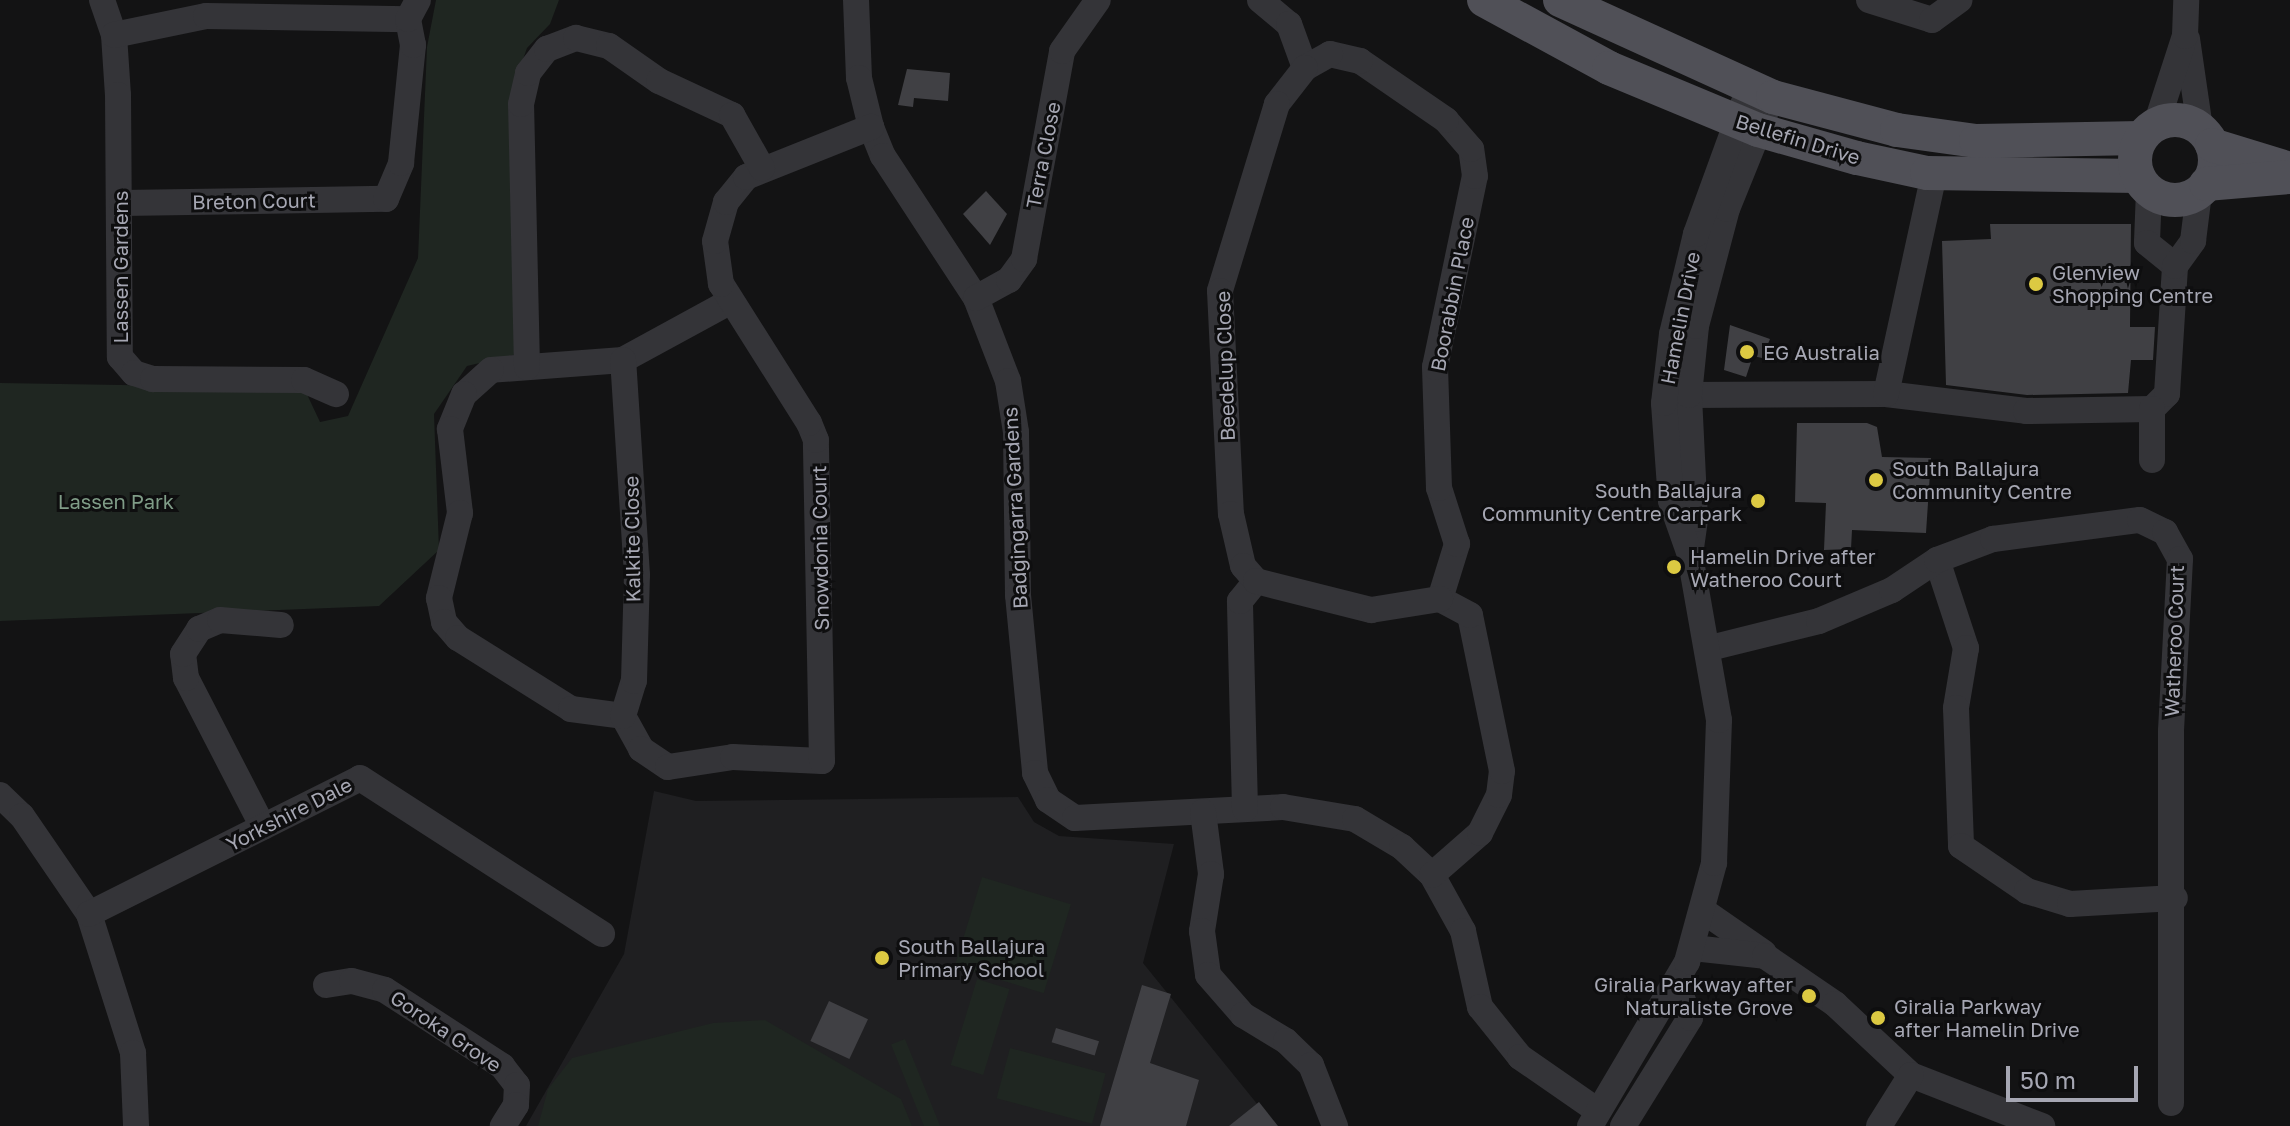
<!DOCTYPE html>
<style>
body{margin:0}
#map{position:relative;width:2290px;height:1126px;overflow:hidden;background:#131314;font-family:"Golos Text",sans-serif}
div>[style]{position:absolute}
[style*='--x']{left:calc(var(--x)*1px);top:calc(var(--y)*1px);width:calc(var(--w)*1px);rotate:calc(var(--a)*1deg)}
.built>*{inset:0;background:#1f1f21}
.green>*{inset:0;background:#1f2621;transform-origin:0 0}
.building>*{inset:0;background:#404044;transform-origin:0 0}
.minor>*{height:26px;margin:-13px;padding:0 13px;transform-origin:13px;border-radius:13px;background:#343438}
.major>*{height:34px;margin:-17px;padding:0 17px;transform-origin:17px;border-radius:17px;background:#505057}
.major>.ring{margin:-17px;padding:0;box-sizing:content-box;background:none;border:34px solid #505057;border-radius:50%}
.dots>*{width:22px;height:22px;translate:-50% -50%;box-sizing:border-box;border:4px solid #0e0e0f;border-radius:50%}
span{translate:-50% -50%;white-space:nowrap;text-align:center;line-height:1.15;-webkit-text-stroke:6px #0e0e0f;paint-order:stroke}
.street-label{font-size:20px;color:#a6a7b3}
.poi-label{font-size:20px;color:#a6a7b3}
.left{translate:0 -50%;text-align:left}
.right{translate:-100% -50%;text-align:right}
.park-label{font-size:20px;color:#7f9c87}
.scale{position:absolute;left:2006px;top:1066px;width:132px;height:36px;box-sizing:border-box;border:4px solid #a6a7b3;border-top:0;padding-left:10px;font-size:24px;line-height:28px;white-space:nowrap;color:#a6a7b3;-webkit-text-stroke:6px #0e0e0f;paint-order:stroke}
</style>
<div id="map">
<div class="built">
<i style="clip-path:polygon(654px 791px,696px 801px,1018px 797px,1034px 822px,1059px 836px,1174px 844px,1143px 963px,1275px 1126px,526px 1126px,624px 954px)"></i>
</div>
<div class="green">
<i style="clip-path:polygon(436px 0,559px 0,550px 24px,527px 48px,511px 93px,517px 354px,467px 366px,434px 414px,439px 550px,379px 606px,0 621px,0 383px,304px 388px,320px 422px,348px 416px,418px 258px,427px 47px)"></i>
<i style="left:982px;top:877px;width:93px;height:93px;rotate:17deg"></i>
<i style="left:977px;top:979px;width:34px;height:90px;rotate:17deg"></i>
<i style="clip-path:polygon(765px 1020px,901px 1099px,912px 1126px,538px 1126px,548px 1089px,572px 1058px,713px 1023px)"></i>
<i style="left:905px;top:1039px;width:94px;height:15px;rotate:68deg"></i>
<i style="left:1010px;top:1048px;width:99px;height:52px;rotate:15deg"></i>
</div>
<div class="building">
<i style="clip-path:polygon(907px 69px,950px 73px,948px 101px,914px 98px,913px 107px,898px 105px)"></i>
<i style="clip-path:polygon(986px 191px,1007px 214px,990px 245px,963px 214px)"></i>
<i style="clip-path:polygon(1990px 224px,2131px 224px,2130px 327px,2155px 327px,2153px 360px,2131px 360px,2128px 393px,2027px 395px,1946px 385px,1942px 241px,1991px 239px)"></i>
<i style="clip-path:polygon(1730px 325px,1770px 339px,1762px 358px,1753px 356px,1746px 377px,1724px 370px)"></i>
<i style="clip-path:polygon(1797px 423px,1867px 423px,1877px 427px,1882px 457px,1931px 458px,1926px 533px,1852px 530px,1851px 549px,1824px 550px,1826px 503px,1795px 502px)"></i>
<i style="clip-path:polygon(1142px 985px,1171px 994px,1150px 1063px,1199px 1080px,1186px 1126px,1100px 1126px)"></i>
<i style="left:829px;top:1001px;width:43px;height:44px;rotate:25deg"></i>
<i style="left:1056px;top:1028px;width:45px;height:15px;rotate:17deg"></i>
<i style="clip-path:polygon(1259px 1102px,1278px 1126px,1229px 1126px)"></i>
</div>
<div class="minor">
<i style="--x:102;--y:0;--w:37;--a:71"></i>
<i style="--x:114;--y:35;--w:60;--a:86.2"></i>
<i style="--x:118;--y:95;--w:262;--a:89.6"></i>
<i style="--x:120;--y:357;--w:21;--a:49"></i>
<i style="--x:134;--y:373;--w:20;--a:18"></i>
<i style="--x:153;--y:379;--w:151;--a:0.4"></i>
<i style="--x:304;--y:380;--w:35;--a:24"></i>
<i style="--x:856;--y:0;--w:78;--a:87.8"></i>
<i style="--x:859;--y:78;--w:50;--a:76.2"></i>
<i style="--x:871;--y:127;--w:31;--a:68"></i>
<i style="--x:883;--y:156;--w:170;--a:56.8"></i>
<i style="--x:976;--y:298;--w:89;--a:68.9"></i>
<i style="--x:1008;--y:381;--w:52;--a:81.1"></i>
<i style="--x:1016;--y:432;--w:163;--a:89.3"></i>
<i style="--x:1018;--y:595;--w:179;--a:84.5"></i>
<i style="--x:1035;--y:773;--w:30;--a:64"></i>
<i style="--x:1048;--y:800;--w:32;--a:34"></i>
<i style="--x:1075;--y:818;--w:208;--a:-3"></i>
<i style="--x:1283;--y:807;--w:73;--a:9.5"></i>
<i style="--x:1355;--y:819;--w:55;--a:30.8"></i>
<i style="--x:1402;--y:847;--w:41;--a:43"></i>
<i style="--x:1432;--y:875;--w:64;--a:61"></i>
<i style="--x:1463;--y:931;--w:78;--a:77.4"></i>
<i style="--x:1480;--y:1007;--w:64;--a:51.3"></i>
<i style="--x:1520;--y:1057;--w:95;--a:34.7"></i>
<i style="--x:1260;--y:0;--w:38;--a:40"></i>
<i style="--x:1289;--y:24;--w:47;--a:70"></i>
<i style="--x:1869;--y:0;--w:66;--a:17.6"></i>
<i style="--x:1932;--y:20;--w:34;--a:-36"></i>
<i style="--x:114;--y:35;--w:94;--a:-11.7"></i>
<i style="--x:206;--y:16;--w:202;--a:0.9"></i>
<i style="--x:2187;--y:39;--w:90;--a:81.7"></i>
<i style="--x:2156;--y:125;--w:94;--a:-72"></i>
<i style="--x:2185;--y:36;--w:36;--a:-88"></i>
<i style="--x:2149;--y:190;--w:53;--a:92.2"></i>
<i style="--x:2147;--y:243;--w:36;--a:39"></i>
<i style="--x:122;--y:203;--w:264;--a:-0.9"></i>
<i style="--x:386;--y:199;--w:39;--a:-67"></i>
<i style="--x:401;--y:163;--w:119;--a:-84.2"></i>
<i style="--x:413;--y:45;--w:26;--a:-101"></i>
<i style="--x:408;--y:19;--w:21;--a:-62"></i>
<i style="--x:976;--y:298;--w:38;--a:-29"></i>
<i style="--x:1009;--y:280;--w:26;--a:-54"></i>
<i style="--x:1024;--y:259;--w:211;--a:-79.6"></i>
<i style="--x:1062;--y:51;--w:62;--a:-54.8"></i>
<i style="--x:731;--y:301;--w:123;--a:151.4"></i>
<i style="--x:623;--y:360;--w:132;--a:175.7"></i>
<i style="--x:491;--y:370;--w:36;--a:138"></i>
<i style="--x:464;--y:394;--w:38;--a:112"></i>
<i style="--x:450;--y:429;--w:85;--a:83.2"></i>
<i style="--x:460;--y:513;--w:88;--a:103.9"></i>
<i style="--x:439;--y:598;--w:25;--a:78"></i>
<i style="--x:444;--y:622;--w:21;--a:49"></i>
<i style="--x:458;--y:638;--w:133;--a:32.1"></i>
<i style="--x:571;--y:709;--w:52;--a:7.7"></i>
<i style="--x:623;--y:716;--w:38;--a:61"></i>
<i style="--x:641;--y:749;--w:32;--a:34"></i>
<i style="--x:668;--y:767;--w:66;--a:-8.7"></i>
<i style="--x:733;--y:757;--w:89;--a:2.6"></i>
<i style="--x:822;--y:761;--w:321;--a:-91.1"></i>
<i style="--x:816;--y:440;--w:18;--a:-112"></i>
<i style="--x:809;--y:423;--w:165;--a:-122.3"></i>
<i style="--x:721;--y:284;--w:43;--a:-97.9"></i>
<i style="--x:715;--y:241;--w:41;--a:-74.2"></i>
<i style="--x:726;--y:202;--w:32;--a:-51"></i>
<i style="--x:746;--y:177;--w:135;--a:-21.8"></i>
<i style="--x:527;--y:367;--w:263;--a:-91.3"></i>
<i style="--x:521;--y:104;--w:32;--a:-77"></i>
<i style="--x:528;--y:73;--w:31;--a:-52"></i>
<i style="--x:547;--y:49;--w:31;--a:-21"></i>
<i style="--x:576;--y:38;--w:34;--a:14"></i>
<i style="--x:609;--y:46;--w:61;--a:35"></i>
<i style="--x:659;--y:81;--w:81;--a:25"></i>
<i style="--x:732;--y:115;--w:61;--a:60.5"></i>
<i style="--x:1886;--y:394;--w:141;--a:6.9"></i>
<i style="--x:2026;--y:411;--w:126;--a:-0.9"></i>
<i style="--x:2152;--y:409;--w:21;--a:-45"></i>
<i style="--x:2167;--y:394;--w:128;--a:-86.4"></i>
<i style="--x:2175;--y:266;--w:31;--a:-54"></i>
<i style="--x:2193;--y:241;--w:48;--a:-82.9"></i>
<i style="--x:1689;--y:395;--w:197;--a:-0.3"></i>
<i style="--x:1886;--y:394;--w:226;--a:-77.7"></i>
<i style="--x:2152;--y:460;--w:51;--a:-90"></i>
<i style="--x:1690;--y:555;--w:36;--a:-82"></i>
<i style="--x:1695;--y:519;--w:124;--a:-92.8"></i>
<i style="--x:1689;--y:395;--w:69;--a:-84.2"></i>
<i style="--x:1696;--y:326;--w:121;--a:-75.2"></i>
<i style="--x:1727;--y:209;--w:101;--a:-68"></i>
<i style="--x:1937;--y:560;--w:93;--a:71.8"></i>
<i style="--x:1966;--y:648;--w:61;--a:99.5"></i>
<i style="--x:1956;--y:708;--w:138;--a:87.9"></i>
<i style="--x:1961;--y:846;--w:80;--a:34.3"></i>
<i style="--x:2027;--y:891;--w:45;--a:16.8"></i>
<i style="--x:2070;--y:904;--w:105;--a:-3.3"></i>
<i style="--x:1710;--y:648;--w:112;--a:-13.9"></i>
<i style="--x:1819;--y:621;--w:79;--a:-23"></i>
<i style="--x:1892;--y:590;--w:54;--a:-33.7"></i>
<i style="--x:1937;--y:560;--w:60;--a:-20.6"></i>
<i style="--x:1993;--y:539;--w:148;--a:-7.4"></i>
<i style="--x:2140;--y:520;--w:28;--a:26"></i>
<i style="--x:2165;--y:532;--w:31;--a:61"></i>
<i style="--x:2180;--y:559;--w:172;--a:93"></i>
<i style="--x:2171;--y:731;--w:372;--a:90"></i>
<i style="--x:623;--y:716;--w:37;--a:-73"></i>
<i style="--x:634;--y:681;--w:106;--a:-88.4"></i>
<i style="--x:637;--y:575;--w:215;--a:-93.7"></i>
<i style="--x:0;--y:795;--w:30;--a:44"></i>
<i style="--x:22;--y:816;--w:119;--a:55.6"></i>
<i style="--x:89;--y:914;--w:146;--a:72.4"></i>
<i style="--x:133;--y:1053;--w:73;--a:87.6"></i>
<i style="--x:1245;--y:809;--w:208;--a:-91.4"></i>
<i style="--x:1240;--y:601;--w:26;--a:-51"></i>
<i style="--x:1203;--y:812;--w:63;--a:82.6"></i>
<i style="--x:1211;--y:874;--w:58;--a:99"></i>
<i style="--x:1202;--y:931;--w:44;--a:82.2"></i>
<i style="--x:1208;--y:975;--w:53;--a:48.8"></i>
<i style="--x:1243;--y:1015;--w:50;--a:31.2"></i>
<i style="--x:1286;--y:1041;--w:35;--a:44"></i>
<i style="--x:1311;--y:1065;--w:66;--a:68.5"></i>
<i style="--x:263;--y:827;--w:168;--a:-117.3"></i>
<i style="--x:186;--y:678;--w:24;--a:-97"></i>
<i style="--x:183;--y:654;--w:30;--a:-57"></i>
<i style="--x:199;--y:629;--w:23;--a:-23"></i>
<i style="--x:220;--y:620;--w:61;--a:4.7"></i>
<i style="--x:1432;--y:875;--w:64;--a:-41.2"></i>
<i style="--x:1480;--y:833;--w:42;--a:-63.4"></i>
<i style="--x:1499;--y:795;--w:24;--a:-83"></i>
<i style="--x:1502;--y:771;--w:159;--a:-101.6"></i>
<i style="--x:1470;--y:615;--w:34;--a:-152"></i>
<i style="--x:1440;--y:599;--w:58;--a:-72.8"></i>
<i style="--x:1457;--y:544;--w:59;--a:-107.8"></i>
<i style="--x:1439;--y:488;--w:121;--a:-91.9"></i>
<i style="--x:1435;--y:367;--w:195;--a:-78.2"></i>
<i style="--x:1475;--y:176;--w:27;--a:-98"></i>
<i style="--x:1471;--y:149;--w:38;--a:-131"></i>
<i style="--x:1446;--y:120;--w:104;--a:-145.5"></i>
<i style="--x:1360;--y:61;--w:31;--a:-167"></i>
<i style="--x:1330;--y:54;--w:29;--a:151"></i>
<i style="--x:1305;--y:68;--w:46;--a:127.9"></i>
<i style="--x:1277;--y:104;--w:195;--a:107"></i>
<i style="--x:1220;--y:291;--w:223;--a:87.2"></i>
<i style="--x:1231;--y:514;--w:53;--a:77"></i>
<i style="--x:1243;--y:566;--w:20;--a:49"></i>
<i style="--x:1256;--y:581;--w:119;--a:14.2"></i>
<i style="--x:1371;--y:610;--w:70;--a:-9.1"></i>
<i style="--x:1702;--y:910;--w:75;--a:34.7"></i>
<i style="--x:89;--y:914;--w:303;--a:-26.6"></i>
<i style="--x:360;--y:778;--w:288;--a:32.8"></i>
<i style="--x:1693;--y:948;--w:72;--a:6.3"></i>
<i style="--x:1765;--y:956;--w:85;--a:34.4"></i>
<i style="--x:1835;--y:1004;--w:104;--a:43.1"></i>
<i style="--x:1911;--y:1075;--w:141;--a:21.3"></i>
<i style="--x:326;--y:985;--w:26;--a:-9"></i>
<i style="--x:352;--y:981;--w:34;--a:15"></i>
<i style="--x:385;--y:990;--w:140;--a:33"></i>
<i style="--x:502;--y:1066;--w:24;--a:52"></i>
<i style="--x:517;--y:1085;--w:20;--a:93"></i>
<i style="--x:516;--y:1105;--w:25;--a:122"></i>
<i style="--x:1590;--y:1126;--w:191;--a:-59.4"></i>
<i style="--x:1687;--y:962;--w:103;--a:-74.7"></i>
<i style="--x:1714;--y:863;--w:143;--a:-88"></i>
<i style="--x:1719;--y:720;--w:168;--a:-100"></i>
<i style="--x:1690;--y:555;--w:57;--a:-109.4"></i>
<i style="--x:1671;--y:501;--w:98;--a:-94.1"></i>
<i style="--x:1664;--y:403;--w:69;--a:-83.4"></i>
<i style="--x:1672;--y:334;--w:103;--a:-76.5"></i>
<i style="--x:1696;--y:234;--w:158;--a:-70"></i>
<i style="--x:1623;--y:1126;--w:127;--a:-58.2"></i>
<i style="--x:1690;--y:1018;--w:38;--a:-112"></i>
<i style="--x:1879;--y:1126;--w:60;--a:-57.9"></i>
</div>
<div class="major">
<i style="--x:1484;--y:0;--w:142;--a:28.5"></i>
<i style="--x:1609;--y:68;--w:161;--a:22.6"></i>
<i style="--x:1758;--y:130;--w:103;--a:15.8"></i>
<i style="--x:1857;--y:158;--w:72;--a:12.1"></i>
<i style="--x:1927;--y:173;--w:211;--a:0.8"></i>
<i style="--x:1560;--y:0;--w:234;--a:24.5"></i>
<i style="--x:1773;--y:97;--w:128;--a:14.9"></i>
<i style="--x:1897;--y:130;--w:80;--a:7.9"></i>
<i style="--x:1976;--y:141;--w:165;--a:-1"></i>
<i class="ring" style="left:2135px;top:120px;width:46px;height:46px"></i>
<i style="--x:2212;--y:145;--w:82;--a:17.1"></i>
<i style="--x:2206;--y:184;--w:84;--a:-4.8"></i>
</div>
<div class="dots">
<i style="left:2036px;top:284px;background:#dcc942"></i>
<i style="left:1747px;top:352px;background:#dcc942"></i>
<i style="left:1876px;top:480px;background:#dcc942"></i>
<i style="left:1758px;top:501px;background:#dcc942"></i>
<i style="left:1674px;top:567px;background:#dcc942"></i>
<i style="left:882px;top:958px;background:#dcc942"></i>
<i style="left:1809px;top:996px;background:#dcc942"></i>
<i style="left:1878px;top:1018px;background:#dcc942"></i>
</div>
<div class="street-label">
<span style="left:1798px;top:139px;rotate:17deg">Bellefin Drive</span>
<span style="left:1043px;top:155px;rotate:-79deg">Terra Close</span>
<span style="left:254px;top:201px;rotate:-1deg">Breton Court</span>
<span style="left:120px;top:267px;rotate:-90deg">Lassen Gardens</span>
<span style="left:1452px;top:294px;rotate:-79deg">Boorabbin Place</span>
<span style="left:1680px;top:318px;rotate:-79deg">Hamelin Drive</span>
<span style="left:1225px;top:366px;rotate:-92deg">Beedelup Close</span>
<span style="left:1015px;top:508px;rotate:-93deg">Badgingarra Gardens</span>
<span style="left:632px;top:539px;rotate:-91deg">Kalkite Close</span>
<span style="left:820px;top:548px;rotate:-91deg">Snowdonia Court</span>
<span style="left:2174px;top:641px;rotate:-88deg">Watheroo Court</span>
<span style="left:289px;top:814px;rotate:-27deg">Yorkshire Dale</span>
<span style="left:446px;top:1031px;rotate:34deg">Goroka Grove</span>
</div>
<div class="poi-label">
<span class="left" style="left:2052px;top:284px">Glenview<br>Shopping Centre</span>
<span class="left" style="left:1763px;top:352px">EG Australia</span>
<span class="left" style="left:1892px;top:480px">South Ballajura<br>Community Centre</span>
<span class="right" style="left:1742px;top:502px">South Ballajura<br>Community Centre Carpark</span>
<span class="left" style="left:1690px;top:568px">Hamelin Drive after<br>Watheroo Court</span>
<span class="left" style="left:898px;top:958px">South Ballajura<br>Primary School</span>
<span class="right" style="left:1793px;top:996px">Giralia Parkway after<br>Naturaliste Grove</span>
<span class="left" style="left:1894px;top:1018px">Giralia Parkway<br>after Hamelin Drive</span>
</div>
<div class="park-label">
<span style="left:116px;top:501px">Lassen Park</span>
</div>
<div class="scale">50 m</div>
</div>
